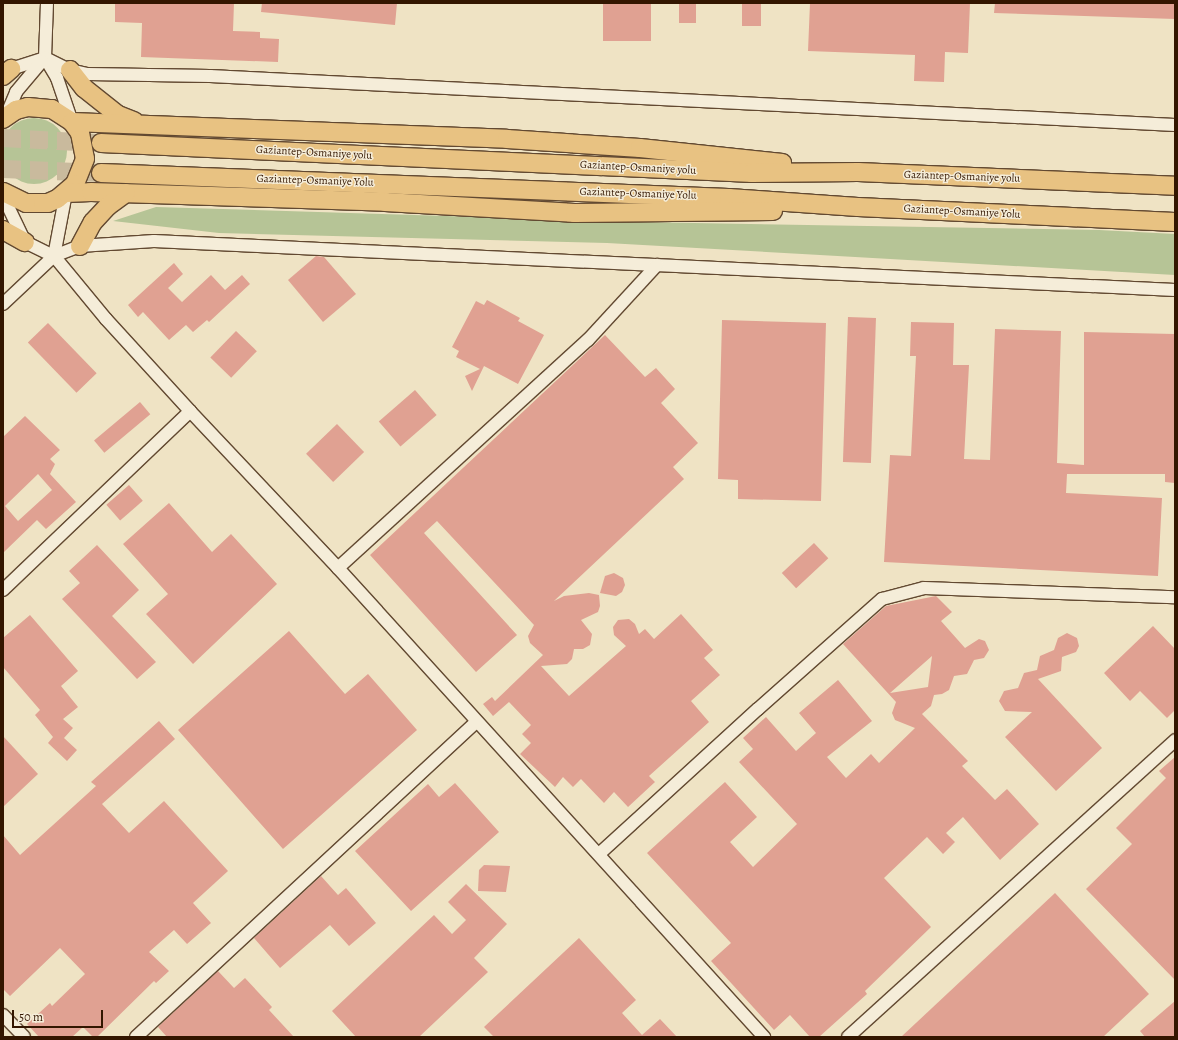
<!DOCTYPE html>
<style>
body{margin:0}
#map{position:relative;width:1178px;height:1040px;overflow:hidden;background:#efe3c4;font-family:Alegreya,serif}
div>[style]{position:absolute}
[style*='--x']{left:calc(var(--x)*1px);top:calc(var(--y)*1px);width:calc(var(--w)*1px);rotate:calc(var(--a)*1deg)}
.green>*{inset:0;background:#b6c496}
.round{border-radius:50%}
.building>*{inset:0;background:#e0a192;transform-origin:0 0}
.highway-tunnel>*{height:18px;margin-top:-9px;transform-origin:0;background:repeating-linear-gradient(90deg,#c9ba9d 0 18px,transparent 0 27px)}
.roads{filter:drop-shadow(1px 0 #624931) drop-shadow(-1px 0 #624931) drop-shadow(0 1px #624931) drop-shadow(0 -1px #624931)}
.minor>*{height:12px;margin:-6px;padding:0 6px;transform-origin:6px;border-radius:6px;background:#f5edd9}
.highway>*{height:18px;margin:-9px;padding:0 9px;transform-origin:9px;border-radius:9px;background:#e8c282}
span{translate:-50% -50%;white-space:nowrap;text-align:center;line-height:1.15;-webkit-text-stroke:3px #f5edd9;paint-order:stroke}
.street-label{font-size:11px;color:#331600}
.frame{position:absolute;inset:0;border:4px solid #331600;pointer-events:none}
.scale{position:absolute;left:12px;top:1010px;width:91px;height:18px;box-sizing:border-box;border:2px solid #331600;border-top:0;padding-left:5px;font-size:12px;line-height:14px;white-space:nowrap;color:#331600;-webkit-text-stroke:3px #f5edd9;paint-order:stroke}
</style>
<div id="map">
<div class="green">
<i class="round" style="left:1px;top:118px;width:66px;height:66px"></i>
<i style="clip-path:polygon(156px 207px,638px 222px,1099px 230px,1175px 234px,1175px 275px,607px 243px,219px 233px,113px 221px)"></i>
</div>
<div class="building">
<i style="clip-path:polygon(115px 3px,234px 3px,233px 31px,260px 32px,260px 38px,279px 39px,278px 62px,141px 57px,142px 23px,115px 22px)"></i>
<i style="clip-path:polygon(262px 3px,397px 3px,395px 25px,261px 12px)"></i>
<i style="left:603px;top:3px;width:48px;height:38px"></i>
<i style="left:679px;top:3px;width:17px;height:20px"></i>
<i style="left:742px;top:3px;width:19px;height:23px"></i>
<i style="clip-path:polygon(810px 3px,970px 3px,968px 53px,945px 52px,944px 82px,914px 81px,915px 55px,808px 51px)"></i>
<i style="clip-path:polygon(995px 3px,1175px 3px,1175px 19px,994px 13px)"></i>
<i style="clip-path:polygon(316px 256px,324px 257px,356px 294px,323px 322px,288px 280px)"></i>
<i style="clip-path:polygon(174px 263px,183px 274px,168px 288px,182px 302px,211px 275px,225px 290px,242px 275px,250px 284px,209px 322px,207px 320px,193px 332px,186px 325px,169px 340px,143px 312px,138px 317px,128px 305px)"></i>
<i style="clip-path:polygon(487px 300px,520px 318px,518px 321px,544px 335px,518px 384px,484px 366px,472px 391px,465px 376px,480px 369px,456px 357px,459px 351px,452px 347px,476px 301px,484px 305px)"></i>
<i style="left:848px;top:317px;width:28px;height:145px;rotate:2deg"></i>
<i style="clip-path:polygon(722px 320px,826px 323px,821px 501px,738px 499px,738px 480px,718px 479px)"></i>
<i style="clip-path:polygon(911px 322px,954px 323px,953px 365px,969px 365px,964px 459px,990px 460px,995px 329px,1061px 331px,1057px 463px,1084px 465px,1084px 332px,1175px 334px,1175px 483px,1165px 482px,1165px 474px,1067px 474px,1066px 493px,1162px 498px,1158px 576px,884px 562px,890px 455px,911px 456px,916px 356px,910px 356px)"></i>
<i style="left:48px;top:323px;width:70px;height:28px;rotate:46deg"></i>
<i style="left:236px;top:331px;width:29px;height:37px;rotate:44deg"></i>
<i style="clip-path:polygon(605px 335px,645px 377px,656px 368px,675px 389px,661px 403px,698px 443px,673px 467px,684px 479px,554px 601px,564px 596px,589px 593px,599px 595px,600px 606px,598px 612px,581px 620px,592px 634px,590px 645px,583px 649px,574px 649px,572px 659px,567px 664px,541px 666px,569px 696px,626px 646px,614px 635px,613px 627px,618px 620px,629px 619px,635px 624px,639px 634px,645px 629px,654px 639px,681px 614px,713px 650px,704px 658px,720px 675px,691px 701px,709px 722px,649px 776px,655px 782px,628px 807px,614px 792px,604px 803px,581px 779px,573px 787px,563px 777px,555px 787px,520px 754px,531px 743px,522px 734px,531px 725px,509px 702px,493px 716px,483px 704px,492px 697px,495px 701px,543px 655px,530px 643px,528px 636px,534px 625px,437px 521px,424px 533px,517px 635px,476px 672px,370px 555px)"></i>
<i style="left:415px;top:390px;width:33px;height:48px;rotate:49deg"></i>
<i style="left:140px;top:402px;width:16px;height:60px;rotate:50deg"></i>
<i style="clip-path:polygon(evenodd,25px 416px,60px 450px,50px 459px,55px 464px,50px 474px,76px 502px,46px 529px,37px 520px,3px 553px,3px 437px,25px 416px,38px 474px,52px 490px,18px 521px,5px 506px,38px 474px)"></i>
<i style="left:337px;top:424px;width:39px;height:43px;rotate:46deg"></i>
<i style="left:129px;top:485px;width:21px;height:30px;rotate:49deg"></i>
<i style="clip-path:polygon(169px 503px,212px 552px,231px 534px,277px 584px,193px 664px,146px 614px,168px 594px,123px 544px)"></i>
<i style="left:814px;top:543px;width:21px;height:44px;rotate:47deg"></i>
<i style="clip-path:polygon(97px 545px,139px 590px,112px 616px,156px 662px,137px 679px,62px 599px,80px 583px,69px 571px)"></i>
<i style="clip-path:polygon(614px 573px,623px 578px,625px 585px,622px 592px,616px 596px,600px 593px,605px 576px)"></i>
<i style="clip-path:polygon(evenodd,936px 596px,952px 612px,941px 621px,965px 648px,979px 639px,985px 641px,989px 650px,984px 658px,974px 660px,967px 674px,954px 676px,949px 690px,942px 694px,934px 695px,931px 706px,922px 714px,968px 761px,962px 766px,995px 800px,1007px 789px,1039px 824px,1000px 860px,963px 817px,946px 833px,955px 842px,943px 854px,927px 837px,884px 878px,931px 927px,865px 991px,867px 994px,819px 1037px,810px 1037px,790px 1015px,774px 1030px,711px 961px,731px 943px,647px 853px,725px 782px,757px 817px,730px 842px,753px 867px,797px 824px,739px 762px,753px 749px,743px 738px,766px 717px,796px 751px,816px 733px,799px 713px,838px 680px,872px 721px,827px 757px,846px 778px,871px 754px,879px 763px,915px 728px,895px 720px,892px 713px,896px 702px,843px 644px,886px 606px,936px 596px,932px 656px,928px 687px,890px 693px,932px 656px)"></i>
<i style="clip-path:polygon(30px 615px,78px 671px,61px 686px,78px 707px,63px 719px,73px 728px,64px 738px,77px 750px,67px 761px,48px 743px,53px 737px,35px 715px,40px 710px,3px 667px,3px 638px)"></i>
<i style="clip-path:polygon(1153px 626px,1175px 649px,1175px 710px,1167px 718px,1140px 691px,1130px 701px,1104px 673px)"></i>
<i style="clip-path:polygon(289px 631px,345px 694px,368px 674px,417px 730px,283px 849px,178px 730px)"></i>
<i style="clip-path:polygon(1067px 633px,1077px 638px,1079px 646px,1076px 652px,1062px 657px,1061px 671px,1038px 679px,1102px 748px,1056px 791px,1005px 737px,1032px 712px,1005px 711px,999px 701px,1004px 691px,1018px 688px,1024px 673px,1037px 670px,1040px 656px,1054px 650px,1058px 638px)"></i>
<i style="clip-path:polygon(159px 721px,175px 739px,102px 804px,129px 833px,164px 801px,228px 871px,193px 903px,211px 923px,187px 944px,174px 930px,149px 952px,169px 971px,156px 983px,154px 981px,97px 1037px,93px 1037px,83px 1027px,72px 1037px,39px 1037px,27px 1024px,50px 1003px,52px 1006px,85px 974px,60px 948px,10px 996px,3px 989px,3px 835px,20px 855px,96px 786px,91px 782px)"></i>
<i style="clip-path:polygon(3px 736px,38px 774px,3px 807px)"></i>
<i style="clip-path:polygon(1175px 757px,1175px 980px,1086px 889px,1132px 844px,1116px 828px,1166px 778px,1159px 771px)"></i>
<i style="clip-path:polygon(455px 783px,499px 832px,411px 911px,355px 851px,428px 784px,439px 797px)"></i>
<i style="clip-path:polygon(484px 865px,510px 866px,506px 892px,478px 891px,479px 870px)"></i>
<i style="clip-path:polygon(321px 876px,338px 895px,346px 888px,376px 923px,349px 946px,330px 925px,280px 968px,254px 938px)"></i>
<i style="clip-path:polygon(466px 884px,507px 924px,474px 958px,488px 972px,419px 1037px,356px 1037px,332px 1011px,434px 915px,452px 934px,466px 920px,448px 902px)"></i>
<i style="clip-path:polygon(1055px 893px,1149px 994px,1103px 1037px,901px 1037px)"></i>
<i style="clip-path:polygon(579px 938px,636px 1000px,622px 1013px,642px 1035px,660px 1019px,677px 1037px,494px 1037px,484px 1027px)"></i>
<i style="clip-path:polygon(218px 971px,234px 988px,245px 978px,272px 1007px,269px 1010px,294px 1037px,167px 1037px,158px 1027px)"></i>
<i style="clip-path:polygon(1175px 1001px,1175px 1037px,1145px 1037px,1140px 1031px)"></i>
</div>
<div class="highway-tunnel">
<i style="--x:3;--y:138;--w:93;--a:3.1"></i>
<i style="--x:3;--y:169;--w:98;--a:2.3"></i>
</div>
<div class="roads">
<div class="minor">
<i style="--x:47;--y:3;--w:55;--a:92.1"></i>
<i style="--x:45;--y:58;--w:23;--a:59"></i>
<i style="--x:57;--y:78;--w:46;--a:71.2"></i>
<i style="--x:4;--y:69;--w:7;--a:0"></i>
<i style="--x:11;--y:69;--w:36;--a:-18"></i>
<i style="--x:45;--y:58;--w:28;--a:26"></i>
<i style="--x:70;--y:70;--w:18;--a:13"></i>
<i style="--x:88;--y:74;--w:122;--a:0.9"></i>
<i style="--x:210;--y:76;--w:966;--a:2.91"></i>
<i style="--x:6;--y:116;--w:26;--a:-67"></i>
<i style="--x:16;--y:92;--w:40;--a:-50"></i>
<i style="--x:3;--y:196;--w:51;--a:64.4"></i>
<i style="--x:25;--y:242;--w:32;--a:26"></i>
<i style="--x:54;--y:256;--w:28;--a:-21"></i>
<i style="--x:80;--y:246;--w:74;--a:-3.9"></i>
<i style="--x:154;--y:241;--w:1022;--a:2.75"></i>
<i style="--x:54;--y:256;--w:82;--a:50.5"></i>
<i style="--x:106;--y:319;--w:125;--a:47.6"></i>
<i style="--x:190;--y:411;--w:216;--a:46.7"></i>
<i style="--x:338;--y:568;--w:634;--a:47.75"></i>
<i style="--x:3;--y:304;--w:70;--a:-43.3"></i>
<i style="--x:54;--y:256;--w:64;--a:-79.2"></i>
<i style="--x:338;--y:568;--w:338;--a:-42.4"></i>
<i style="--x:588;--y:340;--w:102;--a:-47.4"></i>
<i style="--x:3;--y:590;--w:259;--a:-43.7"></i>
<i style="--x:599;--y:854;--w:215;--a:-42.4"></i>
<i style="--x:758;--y:709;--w:166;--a:-41.6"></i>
<i style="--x:882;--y:599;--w:43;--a:-14.7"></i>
<i style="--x:924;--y:588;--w:251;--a:2.1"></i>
<i style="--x:3;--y:1015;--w:30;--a:46"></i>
<i style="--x:136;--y:1037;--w:463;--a:-42.8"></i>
<i style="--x:848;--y:1037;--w:442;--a:-42.2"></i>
</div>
<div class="highway">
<i style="--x:70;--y:70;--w:23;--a:52"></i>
<i style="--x:84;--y:88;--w:43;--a:38.5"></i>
<i style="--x:118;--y:115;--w:17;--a:21"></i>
<i style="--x:3;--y:76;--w:11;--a:-41"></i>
<i style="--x:3;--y:119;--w:16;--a:-35"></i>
<i style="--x:16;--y:110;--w:12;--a:-14"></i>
<i style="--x:28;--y:107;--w:24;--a:5"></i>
<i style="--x:52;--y:109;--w:24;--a:33"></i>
<i style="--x:72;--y:122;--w:14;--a:54"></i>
<i style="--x:80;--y:133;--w:26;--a:79"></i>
<i style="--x:85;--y:159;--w:27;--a:112"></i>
<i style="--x:75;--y:184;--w:23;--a:140"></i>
<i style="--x:57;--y:199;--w:10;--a:156"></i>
<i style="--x:48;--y:203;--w:22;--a:180"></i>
<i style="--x:26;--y:203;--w:25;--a:-154"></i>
<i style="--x:72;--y:122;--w:435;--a:2.2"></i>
<i style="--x:507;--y:139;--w:133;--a:3.9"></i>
<i style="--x:640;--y:148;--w:143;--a:6"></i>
<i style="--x:101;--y:143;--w:652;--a:2.64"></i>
<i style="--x:752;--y:173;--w:106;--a:-0.5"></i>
<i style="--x:858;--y:172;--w:317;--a:2.5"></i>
<i style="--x:101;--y:173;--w:628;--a:2.28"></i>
<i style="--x:729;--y:198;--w:129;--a:4"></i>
<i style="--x:858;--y:207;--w:317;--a:2.7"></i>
<i style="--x:66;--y:193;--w:25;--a:-2"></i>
<i style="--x:91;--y:192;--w:294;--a:1.9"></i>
<i style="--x:385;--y:202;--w:190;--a:3.3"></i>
<i style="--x:575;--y:213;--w:198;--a:-0.6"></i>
<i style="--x:3;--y:230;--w:25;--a:29"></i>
<i style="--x:80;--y:246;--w:27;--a:-62"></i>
<i style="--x:93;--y:222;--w:22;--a:-47"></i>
<i style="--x:108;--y:206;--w:22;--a:-36"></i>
</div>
</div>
<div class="street-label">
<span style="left:314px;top:153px;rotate:3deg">Gaziantep-Osmaniye yolu</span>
<span style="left:638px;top:168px;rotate:3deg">Gaziantep-Osmaniye yolu</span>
<span style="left:962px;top:177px;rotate:2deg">Gaziantep-Osmaniye yolu</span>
<span style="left:315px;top:181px;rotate:2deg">Gaziantep-Osmaniye Yolu</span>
<span style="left:638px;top:194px;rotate:2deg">Gaziantep-Osmaniye Yolu</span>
<span style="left:962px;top:212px;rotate:3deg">Gaziantep-Osmaniye Yolu</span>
</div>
<div class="frame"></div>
<div class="scale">50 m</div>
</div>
